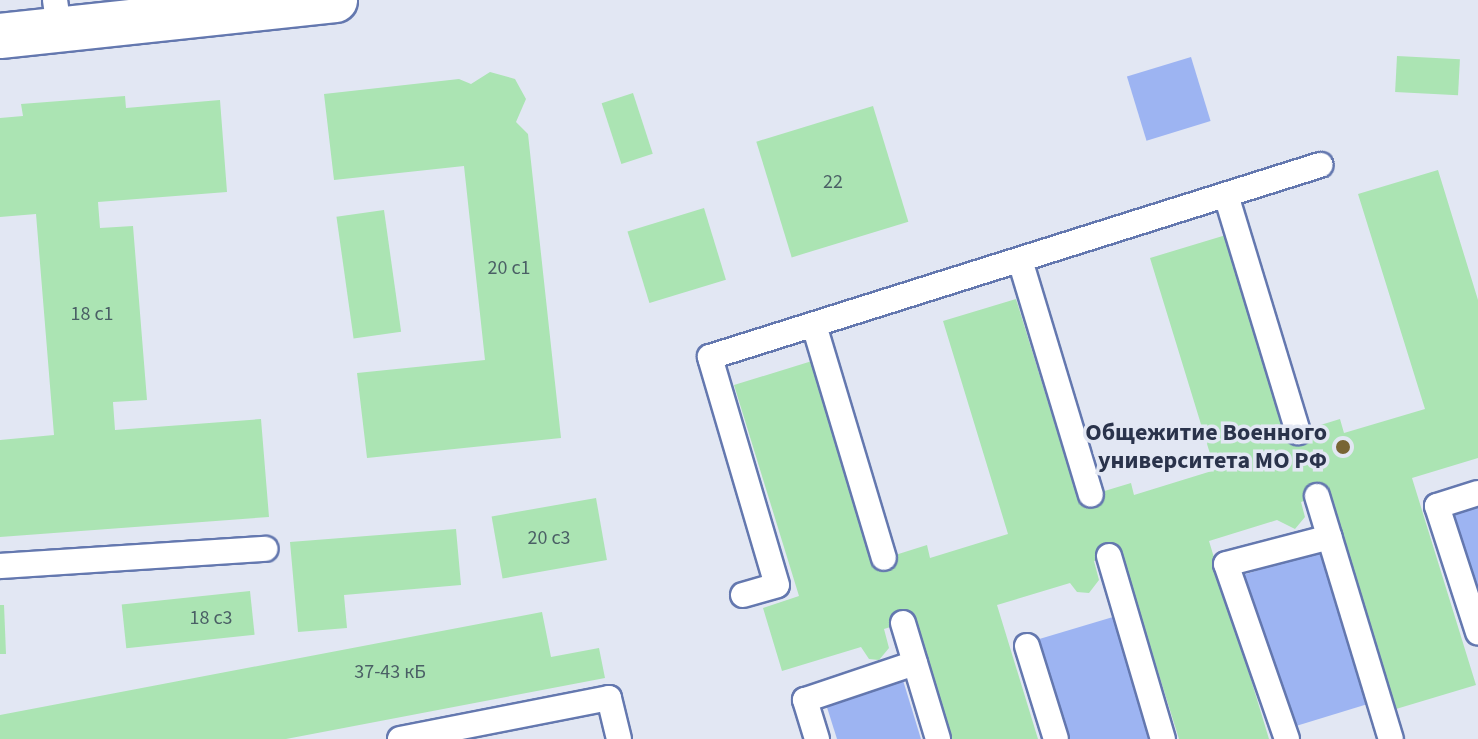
<!DOCTYPE html>
<meta charset="utf-8">
<style>
body{margin:0}
#map{position:relative;width:1478px;height:739px;overflow:hidden;background:#e2e7f3;font-family:"Source Sans 3",sans-serif}
div>[style]{position:absolute}
[style*='--x']{left:calc(var(--x)*1px);top:calc(var(--y)*1px);width:calc(var(--w)*1px);rotate:calc(var(--a)*1deg)}
.green>*{inset:0;background:#9db4f2;transform-origin:0 0}
.building>*{inset:0;background:#abe4b3;transform-origin:0 0}
.roads{filter:drop-shadow(2px 0 #6478af) drop-shadow(-2px 0 #6478af) drop-shadow(0 2px #6478af) drop-shadow(0 -2px #6478af)}
.service>*{height:24px;margin:-12px;padding:0 12px;transform-origin:12px;border-radius:12px;background:#fff}
.minor>*{height:44px;margin:-22px;padding:0 22px;transform-origin:22px;border-radius:22px;background:#fff}
.dots>*{width:22px;height:22px;translate:-50% -50%;box-sizing:border-box;border:4px solid #e2e7f3;border-radius:50%}
span{translate:-50% -50%;white-space:nowrap;text-align:center;line-height:1.15;-webkit-text-stroke:7px #e2e7f3;paint-order:stroke}
.number-label{font-size:20px;color:#4a5f65}
.number-label span{-webkit-text-stroke-width:0}
.poi-label{font-size:24px;color:#2a334b;font-weight:700}
.right{translate:-100% -50%;text-align:right}
</style>
<div id="map">
<div class="green">
<i style="left:1191px;top:57px;width:67px;height:67px;rotate:73deg"></i>
<i style="clip-path:polygon(1478px 507px,1478px 594px,1453px 515px)"></i>
<i style="left:1321px;top:551px;width:160px;height:81px;rotate:73deg"></i>
<i style="clip-path:polygon(1113px 617px,1151px 739px,1067px 739px,1036px 640px)"></i>
<i style="clip-path:polygon(902px 677px,921px 739px,837px 739px,825px 701px)"></i>
</div>
<div class="building">
<i style="left:1397px;top:56px;width:63px;height:36px;rotate:3deg"></i>
<i style="clip-path:polygon(490px 72px,515px 79px,526px 99px,516px 122px,528px 134px,561px 438px,367px 458px,357px 373px,485px 360px,464px 166px,334px 180px,324px 94px,459px 79px,471px 84px)"></i>
<i style="left:633px;top:93px;width:64px;height:33px;rotate:72deg"></i>
<i style="clip-path:polygon(125px 96px,126px 108px,220px 100px,227px 192px,98px 202px,100px 228px,133px 226px,147px 400px,113px 402px,115px 430px,261px 419px,269px 517px,0 537px,0 440px,54px 435px,36px 214px,0 217px,0 118px,23px 116px,21px 104px)"></i>
<i style="left:873px;top:106px;width:121px;height:122px;rotate:73deg"></i>
<i style="clip-path:polygon(1438px 170px,1478px 300px,1478px 458px,1412px 478px,1476px 685px,1396px 709px,1329px 492px,1301px 502px,1305px 517px,1295px 529px,1277px 520px,1209px 541px,1269px 739px,1179px 739px,1121px 553px,1094px 561px,1099px 580px,1089px 593px,1077px 592px,1070px 583px,997px 605px,1038px 739px,952px 739px,916px 619px,884px 629px,889px 648px,879px 660px,869px 659px,861px 647px,782px 671px,763px 608px,799px 596px,734px 385px,812px 361px,873px 562px,927px 545px,930px 558px,1008px 534px,943px 321px,1016px 299px,1078px 499px,1131px 483px,1134px 495px,1215px 470px,1150px 258px,1226px 235px,1288px 435px,1340px 419px,1344px 433px,1425px 409px,1358px 194px)"></i>
<i style="left:704px;top:208px;width:75px;height:80px;rotate:73deg"></i>
<i style="left:384px;top:210px;width:123px;height:48px;rotate:82deg"></i>
<i style="left:596px;top:498px;width:63px;height:106px;rotate:80deg"></i>
<i style="clip-path:polygon(456px 529px,461px 585px,344px 595px,347px 628px,298px 632px,290px 542px)"></i>
<i style="left:250px;top:591px;width:44px;height:129px;rotate:84deg"></i>
<i style="clip-path:polygon(0 605px,4px 605px,6px 654px,0 654px)"></i>
<i style="clip-path:polygon(542px 612px,551px 657px,599px 648px,605px 678px,286px 739px,0 739px,0 715px)"></i>
</div>
<div class="roads">
<div class="service">
<i style="--x:55;--y:0;--w:29;--a:82"></i>
<i style="--x:1226;--y:195;--w:248;--a:73.1"></i>
<i style="--x:1020;--y:260;--w:245;--a:73.2"></i>
<i style="--x:814;--y:325;--w:243;--a:73.3"></i>
<i style="--x:1478;--y:493;--w:43;--a:162.4"></i>
<i style="--x:1437;--y:506;--w:133;--a:72"></i>
<i style="--x:1317;--y:496;--w:254;--a:73.1"></i>
<i style="--x:1109;--y:556;--w:191;--a:73.6"></i>
<i style="--x:0;--y:566;--w:266;--a:-3.7"></i>
<i style="--x:743;--y:595;--w:35;--a:-16"></i>
<i style="--x:777;--y:585;--w:238;--a:-106.4"></i>
<i style="--x:710;--y:357;--w:640;--a:-17.47"></i>
<i style="--x:903;--y:623;--w:121;--a:73.2"></i>
<i style="--x:1027;--y:646;--w:97;--a:72.7"></i>
<i style="--x:400;--y:739;--w:213;--a:-11.1"></i>
<i style="--x:609;--y:698;--w:42;--a:76.3"></i>
<i style="--x:817;--y:739;--w:41;--a:-107.1"></i>
<i style="--x:805;--y:700;--w:116;--a:-18.6"></i>
<i style="--x:1287;--y:739;--w:185;--a:-109.2"></i>
<i style="--x:1226;--y:564;--w:107;--a:-14.6"></i>
</div>
<div class="minor">
<i style="--x:0;--y:36;--w:337;--a:-6.1"></i>
</div>
</div>
<div class="dots">
<i style="left:1343px;top:447px;background:#786534"></i>
</div>
<div class="number-label">
<span style="left:833px;top:182px">22</span>
<span style="left:509px;top:268px">20 с1</span>
<span style="left:92px;top:314px">18 с1</span>
<span style="left:549px;top:538px">20 с3</span>
<span style="left:211px;top:618px">18 с3</span>
<span style="left:390px;top:672px">37-43 кБ</span>
</div>
<div class="poi-label">
<span class="right" style="left:1327px;top:447px">Общежитие Военного<br>университета МО РФ</span>
</div>
</div>
